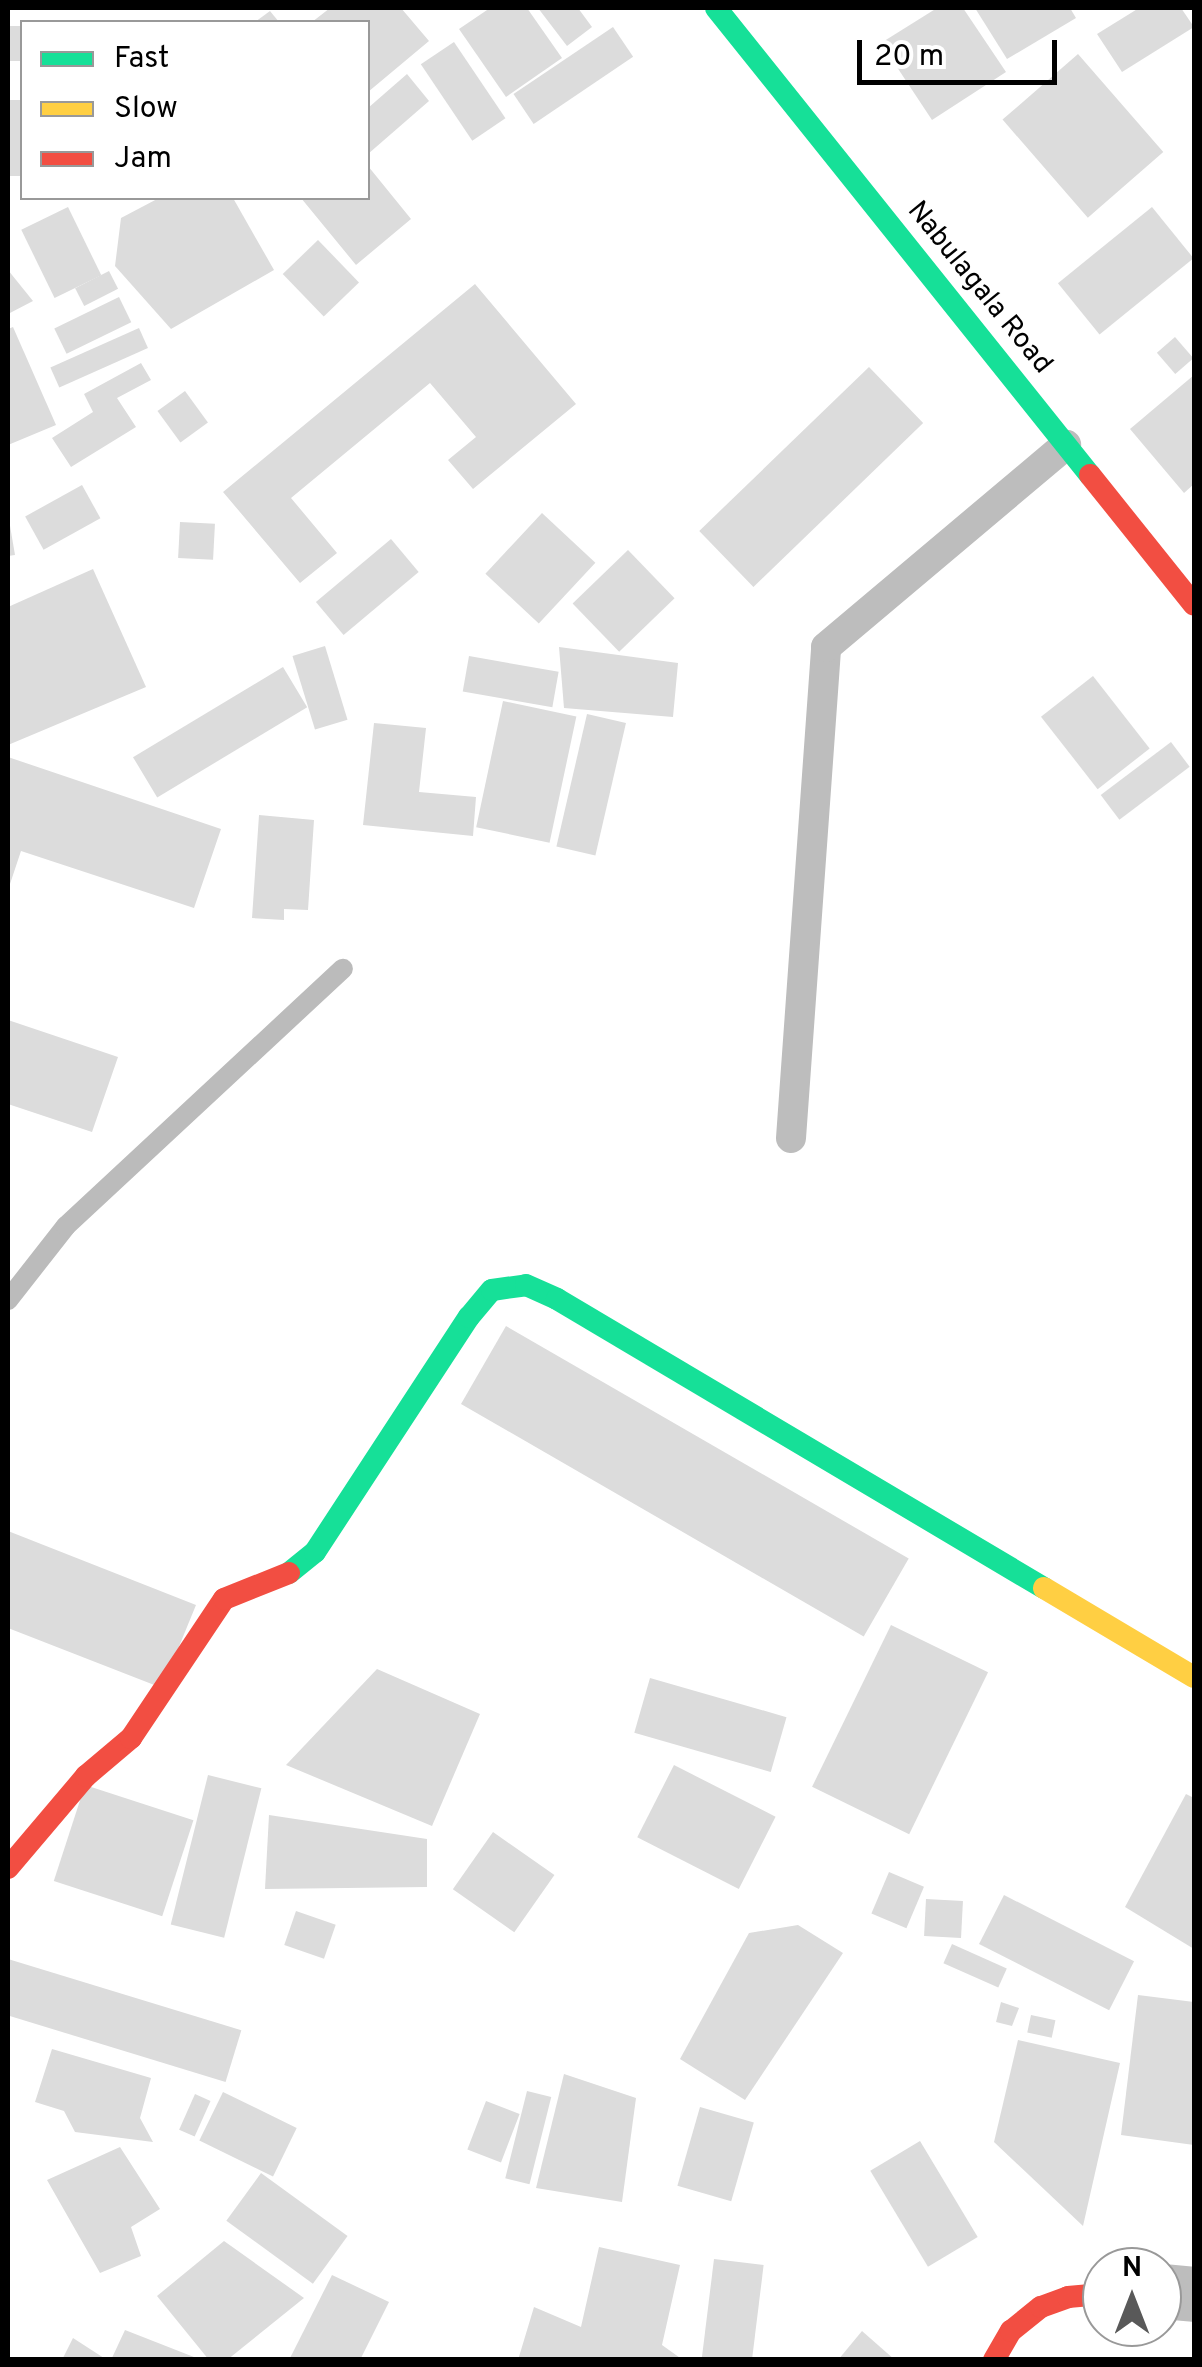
<!DOCTYPE html>
<style>
body{margin:0}
#map{position:relative;width:1202px;height:2367px;overflow:hidden;background:#fff;font-family:Overpass,sans-serif}
div>[style]{position:absolute}
[style*='--x']{left:calc(var(--x)*1px);top:calc(var(--y)*1px);width:calc(var(--w)*1px);rotate:calc(var(--a)*1deg)}
.stream>*{height:20px;margin:-10px;padding:0 10px;transform-origin:10px;border-radius:10px;background:#bbb}
.building>*{inset:0;background:#dcdcdc;transform-origin:0 0}
.lane>*{height:30px;margin:-15px;padding:0 15px;transform-origin:15px;border-radius:15px;background:#bdbdbd}
.street>*{height:55px;margin:-27.5px;padding:0 27.5px;transform-origin:27.5px;border-radius:27.5px;background:#bdbdbd}
.fast>*{height:22px;margin:-11px;padding:0 11px;transform-origin:11px;border-radius:11px;background:#16e098}
.slow>*{height:22px;margin:-11px;padding:0 11px;transform-origin:11px;border-radius:11px;background:#ffcf43}
.jam>*{height:22px;margin:-11px;padding:0 11px;transform-origin:11px;border-radius:11px;background:#f24e42}
span{translate:-50% -50%;white-space:nowrap;text-align:center;line-height:1.15;-webkit-text-stroke:8px #fff;paint-order:stroke}
.street-label{font-size:28px;color:#000}
.frame{position:absolute;inset:0;border:10px solid #000;pointer-events:none}
.legend{position:absolute;left:20px;top:20px;width:350px;height:180px;box-sizing:border-box;background:#fff;border:2px solid #999;margin:0;padding:12px 18px;list-style:none;font-size:30px;color:#000}
.legend li{display:flex;align-items:center;gap:20px;height:50px}
.legend b{width:50px;border:2px solid #999}
.north{position:absolute;left:1082px;top:2247px;width:100px;height:100px;box-sizing:border-box;background:#fff;border:2px solid #999;border-radius:50%;rotate:0deg;font-size:28px;font-weight:700;line-height:40px;text-align:center;color:#000}
.north::after{content:'';display:block;margin:auto;width:35px;height:45px;background:#595959;clip-path:polygon(50% 0,100% 100%,50% 72%,0 100%)}
.scale{position:absolute;left:857px;top:40px;width:200px;height:45px;box-sizing:border-box;border:5px solid #000;border-top:0;padding-left:12px;font-size:30px;line-height:35px;white-space:nowrap;color:#000;-webkit-text-stroke:8px #fff;paint-order:stroke}
</style>
<div id="map">
<div class="stream">
<i style="--x:8;--y:1300;--w:94;--a:-51.9"></i>
<i style="--x:66;--y:1226;--w:378;--a:-42.9"></i>
</div>
<div class="building">
<i style="clip-path:polygon(330px 8px,401px 8px,429px 41px,368px 92px,368px 22px,312px 22px)"></i>
<i style="clip-path:polygon(490px 8px,527px 8px,562px 58px,506px 97px,459px 29px)"></i>
<i style="clip-path:polygon(538px 8px,578px 8px,592px 27px,567px 46px)"></i>
<i style="clip-path:polygon(937px 8px,963px 8px,1006px 72px,932px 120px,881px 43px)"></i>
<i style="clip-path:polygon(975px 8px,1070px 8px,1076px 18px,1007px 59px)"></i>
<i style="clip-path:polygon(1139px 8px,1181px 8px,1194px 27px,1122px 72px,1097px 34px)"></i>
<i style="clip-path:polygon(270px 11px,279px 22px,255px 22px)"></i>
<i style="left:22px;top:26px;width:35px;height:14px;rotate:90deg"></i>
<i style="left:613px;top:27px;width:36px;height:120px;rotate:56deg"></i>
<i style="left:454px;top:42px;width:92px;height:40px;rotate:56deg"></i>
<i style="left:1078px;top:54px;width:130px;height:100px;rotate:49deg"></i>
<i style="clip-path:polygon(407px 74px,429px 101px,368px 154px,368px 108px)"></i>
<i style="left:22px;top:100px;width:76px;height:15px;rotate:90deg"></i>
<i style="clip-path:polygon(368px 166px,411px 219px,356px 265px,301px 198px,368px 198px)"></i>
<i style="clip-path:polygon(159px 198px,233px 198px,274px 270px,171px 329px,115px 266px,121px 218px)"></i>
<i style="left:68px;top:207px;width:76px;height:52px;rotate:64deg"></i>
<i style="left:1152px;top:207px;width:66px;height:121px;rotate:51deg"></i>
<i style="left:318px;top:240px;width:59px;height:49px;rotate:46deg"></i>
<i style="clip-path:polygon(8px 270px,33px 301px,8px 314px)"></i>
<i style="left:109px;top:271px;width:20px;height:38px;rotate:63deg"></i>
<i style="clip-path:polygon(475px 284px,576px 404px,473px 489px,448px 460px,476px 437px,430px 383px,291px 498px,337px 553px,300px 583px,223px 492px)"></i>
<i style="left:119px;top:297px;width:28px;height:72px;rotate:64deg"></i>
<i style="clip-path:polygon(13px 327px,56px 425px,8px 445px,8px 329px)"></i>
<i style="left:139px;top:328px;width:22px;height:97px;rotate:66deg"></i>
<i style="left:1175px;top:337px;width:28px;height:24px;rotate:49deg"></i>
<i style="clip-path:polygon(141px 363px,151px 380px,117px 398px,136px 427px,71px 467px,52px 438px,93px 412px,84px 394px)"></i>
<i style="left:869px;top:367px;width:78px;height:236px;rotate:46deg"></i>
<i style="clip-path:polygon(1194px 375px,1194px 484px,1184px 493px,1130px 429px)"></i>
<i style="left:185px;top:391px;width:39px;height:34px;rotate:54deg"></i>
<i style="left:82px;top:485px;width:38px;height:65px;rotate:61deg"></i>
<i style="left:542px;top:513px;width:73px;height:83px;rotate:43deg"></i>
<i style="clip-path:polygon(8px 514px,15px 555px,8px 556px)"></i>
<i style="left:180px;top:522px;width:35px;height:36px;rotate:3deg"></i>
<i style="left:391px;top:539px;width:43px;height:98px;rotate:50deg"></i>
<i style="left:628px;top:550px;width:67px;height:77px;rotate:46deg"></i>
<i style="clip-path:polygon(93px 569px,146px 687px,8px 745px,8px 607px)"></i>
<i style="left:325px;top:646px;width:77px;height:34px;rotate:73deg"></i>
<i style="clip-path:polygon(559px 647px,678px 663px,673px 717px,564px 708px)"></i>
<i style="left:469px;top:656px;width:91px;height:36px;rotate:10deg"></i>
<i style="left:283px;top:667px;width:47px;height:175px;rotate:59deg"></i>
<i style="left:1093px;top:676px;width:92px;height:66px;rotate:52deg"></i>
<i style="left:503px;top:701px;width:75px;height:129px;rotate:12deg"></i>
<i style="left:587px;top:714px;width:40px;height:136px;rotate:13deg"></i>
<i style="clip-path:polygon(374px 723px,426px 728px,419px 792px,476px 797px,473px 836px,363px 825px)"></i>
<i style="left:1171px;top:742px;width:31px;height:88px;rotate:53deg"></i>
<i style="clip-path:polygon(8px 757px,221px 829px,194px 908px,21px 851px,8px 890px)"></i>
<i style="clip-path:polygon(259px 815px,314px 820px,308px 910px,284px 909px,284px 920px,252px 918px)"></i>
<i style="clip-path:polygon(8px 1020px,118px 1057px,92px 1132px,8px 1104px)"></i>
<i style="left:506px;top:1326px;width:465px;height:90px;rotate:30deg"></i>
<i style="clip-path:polygon(8px 1531px,196px 1605px,162px 1688px,8px 1628px)"></i>
<i style="left:891px;top:1625px;width:108px;height:180px;rotate:26deg"></i>
<i style="clip-path:polygon(377px 1669px,480px 1714px,432px 1826px,286px 1765px)"></i>
<i style="left:650px;top:1678px;width:142px;height:57px;rotate:16deg"></i>
<i style="left:674px;top:1765px;width:114px;height:81px;rotate:27deg"></i>
<i style="left:208px;top:1775px;width:55px;height:154px;rotate:14deg"></i>
<i style="left:85px;top:1785px;width:114px;height:101px;rotate:18deg"></i>
<i style="clip-path:polygon(1186px 1794px,1194px 1798px,1194px 1949px,1125px 1907px)"></i>
<i style="clip-path:polygon(269px 1815px,427px 1839px,427px 1887px,265px 1889px)"></i>
<i style="left:493px;top:1832px;width:75px;height:70px;rotate:35deg"></i>
<i style="left:889px;top:1872px;width:38px;height:45px;rotate:23deg"></i>
<i style="left:1004px;top:1895px;width:146px;height:55px;rotate:27deg"></i>
<i style="left:926px;top:1899px;width:37px;height:37px;rotate:3deg"></i>
<i style="left:296px;top:1911px;width:42px;height:36px;rotate:19deg"></i>
<i style="clip-path:polygon(798px 1925px,843px 1953px,745px 2100px,680px 2059px,749px 1933px)"></i>
<i style="left:952px;top:1944px;width:60px;height:21px;rotate:24deg"></i>
<i style="left:8px;top:1959px;width:244px;height:54px;rotate:17deg"></i>
<i style="clip-path:polygon(1138px 1995px,1194px 2002px,1194px 2145px,1121px 2135px)"></i>
<i style="clip-path:polygon(1001px 2002px,1019px 2008px,1012px 2026px,996px 2022px)"></i>
<i style="left:1031px;top:2015px;width:25px;height:18px;rotate:12deg"></i>
<i style="clip-path:polygon(1018px 2040px,1120px 2063px,1083px 2226px,994px 2142px)"></i>
<i style="clip-path:polygon(52px 2049px,151px 2078px,140px 2118px,153px 2142px,75px 2132px,64px 2111px,35px 2102px)"></i>
<i style="clip-path:polygon(564px 2074px,636px 2098px,622px 2202px,536px 2188px)"></i>
<i style="left:527px;top:2091px;width:25px;height:90px;rotate:14deg"></i>
<i style="left:223px;top:2092px;width:82px;height:54px;rotate:26deg"></i>
<i style="left:195px;top:2094px;width:17px;height:39px;rotate:24deg"></i>
<i style="left:486px;top:2101px;width:36px;height:52px;rotate:21deg"></i>
<i style="left:700px;top:2107px;width:56px;height:82px;rotate:16deg"></i>
<i style="left:920px;top:2141px;width:112px;height:58px;rotate:59deg"></i>
<i style="clip-path:polygon(120px 2147px,160px 2209px,131px 2227px,141px 2256px,100px 2273px,47px 2180px)"></i>
<i style="left:261px;top:2173px;width:107px;height:59px;rotate:36deg"></i>
<i style="clip-path:polygon(224px 2241px,304px 2298px,227px 2360px,209px 2360px,157px 2296px)"></i>
<i style="clip-path:polygon(599px 2247px,680px 2265px,662px 2345px,683px 2360px,518px 2360px,534px 2307px,581px 2327px)"></i>
<i style="left:714px;top:2259px;width:50px;height:102px;rotate:7deg"></i>
<i style="clip-path:polygon(332px 2275px,389px 2302px,360px 2360px,289px 2360px)"></i>
<i style="clip-path:polygon(125px 2330px,199px 2359px,199px 2360px,111px 2360px)"></i>
<i style="clip-path:polygon(862px 2331px,895px 2360px,838px 2360px)"></i>
<i style="clip-path:polygon(73px 2338px,107px 2360px,62px 2360px)"></i>
</div>
<div class="lane">
<i style="--x:791;--y:1138;--w:492;--a:-85.9"></i>
<i style="--x:826;--y:647;--w:314;--a:-40.1"></i>
</div>
<div class="street">
<i style="--x:1162;--y:2291;--w:32;--a:5"></i>
</div>
<div class="fast">
<i style="--x:716;--y:8;--w:598;--a:51.31"></i>
<i style="--x:289;--y:1573;--w:33;--a:-39"></i>
<i style="--x:315;--y:1552;--w:281;--a:-56.8"></i>
<i style="--x:469;--y:1317;--w:35;--a:-50"></i>
<i style="--x:492;--y:1290;--w:34;--a:-8"></i>
<i style="--x:526;--y:1285;--w:34;--a:24"></i>
<i style="--x:557;--y:1299;--w:566;--a:30.69"></i>
</div>
<div class="slow">
<i style="--x:1044;--y:1588;--w:174;--a:30.7"></i>
</div>
<div class="jam">
<i style="--x:1090;--y:475;--w:166;--a:51.3"></i>
<i style="--x:8;--y:1868;--w:121;--a:-49.7"></i>
<i style="--x:86;--y:1776;--w:59;--a:-40.2"></i>
<i style="--x:131;--y:1738;--w:167;--a:-56.2"></i>
<i style="--x:224;--y:1599;--w:70;--a:-21.8"></i>
<i style="--x:994;--y:2360;--w:34;--a:-60"></i>
<i style="--x:1011;--y:2331;--w:38;--a:-39"></i>
<i style="--x:1041;--y:2307;--w:29;--a:-20"></i>
<i style="--x:1068;--y:2297;--w:34;--a:-5"></i>
</div>
<div class="street-label">
<span style="left:979px;top:288px;rotate:51deg">Nabulagala Road</span>
</div>
<div class="frame"></div>
<ul class="legend">
<li><b style="height:12px;background:#16e098"></b>Fast</li>
<li><b style="height:12px;background:#ffcf43"></b>Slow</li>
<li><b style="height:12px;background:#f24e42"></b>Jam</li>
</ul>
<div class="north">N</div>
<div class="scale">20 m</div>
</div>
